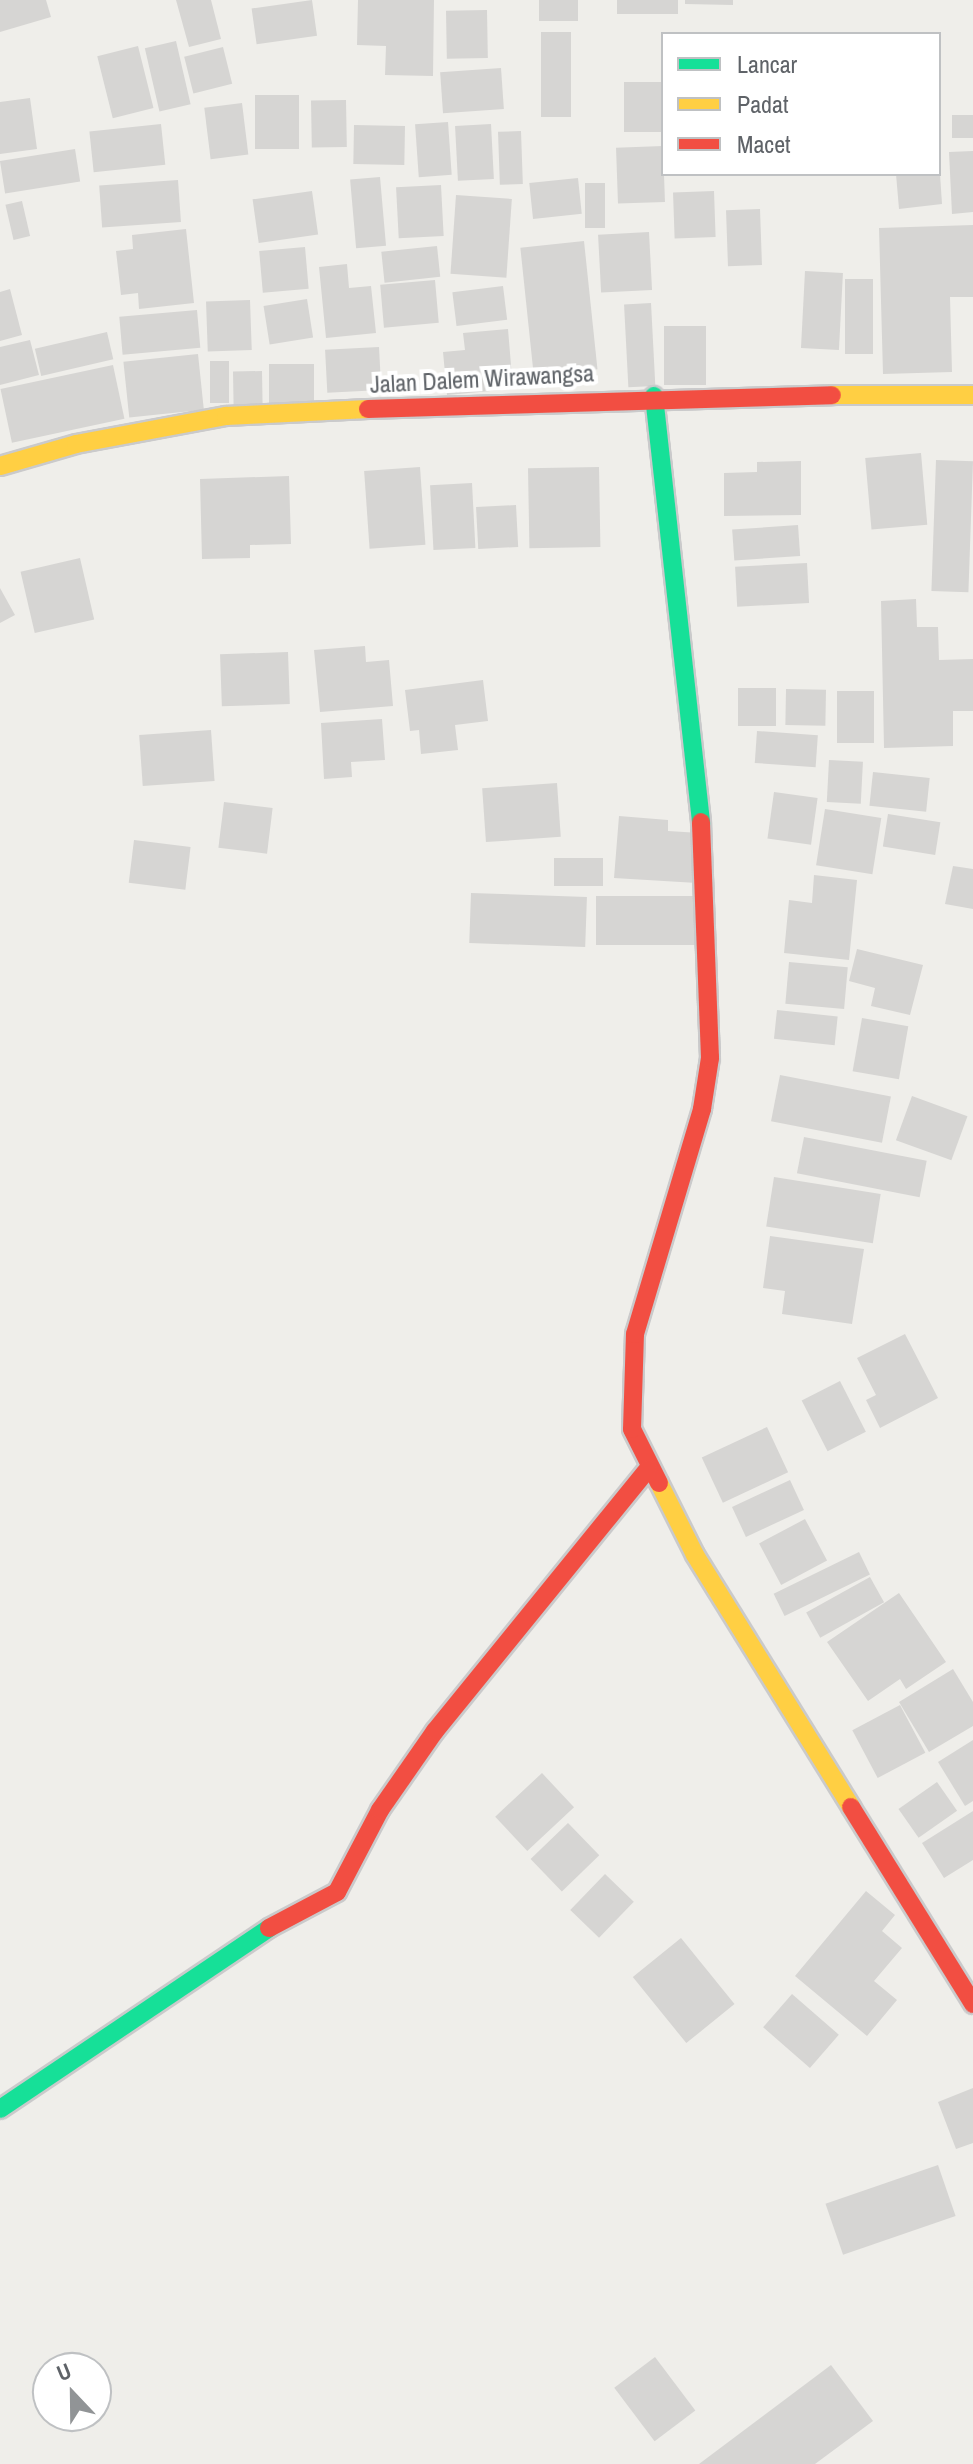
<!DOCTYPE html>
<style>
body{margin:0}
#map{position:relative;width:973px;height:2464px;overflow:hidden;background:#efeeea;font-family:"Archivo Narrow",sans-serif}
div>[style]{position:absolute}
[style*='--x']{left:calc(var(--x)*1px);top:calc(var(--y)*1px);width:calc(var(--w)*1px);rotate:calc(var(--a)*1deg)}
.building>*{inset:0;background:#d6d5d3;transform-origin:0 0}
.roads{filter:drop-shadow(2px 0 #cacacb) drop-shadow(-2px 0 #cacacb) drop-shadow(0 2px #cacacb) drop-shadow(0 -2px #cacacb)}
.fast>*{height:18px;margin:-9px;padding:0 9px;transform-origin:9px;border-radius:9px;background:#16e098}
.slow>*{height:18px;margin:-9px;padding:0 9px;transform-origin:9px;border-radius:9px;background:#ffcf43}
.jam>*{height:18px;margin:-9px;padding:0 9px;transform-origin:9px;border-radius:9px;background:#f24e42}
span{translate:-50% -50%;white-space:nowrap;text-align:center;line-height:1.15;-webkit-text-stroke:8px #fff;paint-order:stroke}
.street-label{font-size:24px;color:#5f6368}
.legend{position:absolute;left:661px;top:32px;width:280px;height:144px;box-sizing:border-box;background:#fff;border:2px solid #bfc1c3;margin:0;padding:10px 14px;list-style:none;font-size:24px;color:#5f6368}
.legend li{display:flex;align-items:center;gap:16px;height:40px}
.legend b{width:40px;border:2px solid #bfc1c3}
.north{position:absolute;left:32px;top:2352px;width:80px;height:80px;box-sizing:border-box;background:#fff;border:2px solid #bfc1c3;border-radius:50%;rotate:338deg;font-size:22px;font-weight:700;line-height:32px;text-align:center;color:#5f6368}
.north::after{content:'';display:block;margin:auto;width:28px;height:36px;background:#919496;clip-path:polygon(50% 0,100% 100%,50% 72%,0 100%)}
</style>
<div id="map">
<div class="building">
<i style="clip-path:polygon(0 0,46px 0,51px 17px,0 32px)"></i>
<i style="clip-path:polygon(176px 0,211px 0,221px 39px,189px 47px)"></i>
<i style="left:312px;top:0;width:36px;height:61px;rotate:82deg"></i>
<i style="clip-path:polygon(358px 0,434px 0,433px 76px,385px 75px,386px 46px,357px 45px)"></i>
<i style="left:539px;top:0;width:39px;height:21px"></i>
<i style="left:617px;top:0;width:61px;height:14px"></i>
<i style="clip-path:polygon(685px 0,733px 0,733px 5px,685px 4px)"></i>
<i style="left:487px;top:10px;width:48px;height:41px;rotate:89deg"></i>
<i style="left:541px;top:32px;width:30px;height:85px"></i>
<i style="left:176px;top:41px;width:65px;height:32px;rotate:77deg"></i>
<i style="left:138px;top:46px;width:64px;height:42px;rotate:76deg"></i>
<i style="left:223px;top:47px;width:38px;height:40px;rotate:76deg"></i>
<i style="left:501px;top:68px;width:41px;height:61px;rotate:86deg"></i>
<i style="left:624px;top:82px;width:39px;height:50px"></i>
<i style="left:255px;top:95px;width:44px;height:54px"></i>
<i style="clip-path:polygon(30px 98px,37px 149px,0 154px,0 102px)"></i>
<i style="left:346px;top:100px;width:47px;height:35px;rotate:89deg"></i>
<i style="left:242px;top:103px;width:52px;height:38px;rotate:83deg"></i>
<i style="left:952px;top:115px;width:21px;height:23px"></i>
<i style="left:448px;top:122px;width:53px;height:33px;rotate:86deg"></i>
<i style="left:161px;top:124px;width:41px;height:72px;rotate:84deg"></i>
<i style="left:491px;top:124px;width:55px;height:36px;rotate:87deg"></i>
<i style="left:354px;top:125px;width:51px;height:39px;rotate:1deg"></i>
<i style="left:521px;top:131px;width:53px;height:23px;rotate:88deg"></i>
<i style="left:663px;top:146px;width:56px;height:47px;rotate:88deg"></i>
<i style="left:75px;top:149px;width:33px;height:76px;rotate:81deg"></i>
<i style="clip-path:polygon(973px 151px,973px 212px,952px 214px,949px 152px)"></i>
<i style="clip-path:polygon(896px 174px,940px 174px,942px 204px,899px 209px)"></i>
<i style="left:380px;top:177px;width:69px;height:30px;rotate:85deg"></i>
<i style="left:578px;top:178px;width:36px;height:49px;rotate:84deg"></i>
<i style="left:178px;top:180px;width:42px;height:79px;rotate:86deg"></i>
<i style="left:585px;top:183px;width:20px;height:45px"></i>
<i style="left:441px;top:185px;width:51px;height:45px;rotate:87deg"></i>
<i style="left:312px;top:191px;width:44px;height:60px;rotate:82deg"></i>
<i style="left:714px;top:191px;width:46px;height:41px;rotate:88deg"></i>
<i style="left:456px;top:195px;width:56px;height:79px;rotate:4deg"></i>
<i style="left:22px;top:201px;width:36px;height:17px;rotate:77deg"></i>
<i style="left:760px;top:209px;width:56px;height:34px;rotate:88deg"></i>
<i style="clip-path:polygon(973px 225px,973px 297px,950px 297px,952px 372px,883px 374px,879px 228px)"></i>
<i style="clip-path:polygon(186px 229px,194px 303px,139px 309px,138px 293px,121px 295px,116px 251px,133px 249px,132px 235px)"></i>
<i style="left:649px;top:232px;width:58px;height:51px;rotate:87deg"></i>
<i style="left:584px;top:241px;width:129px;height:64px;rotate:84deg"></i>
<i style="left:437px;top:246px;width:31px;height:56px;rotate:84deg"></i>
<i style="left:305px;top:247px;width:42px;height:46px;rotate:85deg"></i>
<i style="clip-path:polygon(347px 264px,349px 288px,371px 286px,376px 333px,326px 338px,319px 267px)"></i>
<i style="left:805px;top:271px;width:38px;height:77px;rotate:3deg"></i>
<i style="left:845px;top:279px;width:28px;height:75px"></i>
<i style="left:435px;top:280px;width:43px;height:55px;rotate:85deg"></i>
<i style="left:503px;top:286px;width:34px;height:51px;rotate:83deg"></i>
<i style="clip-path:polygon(10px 289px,22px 335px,0 341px,0 292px)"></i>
<i style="left:307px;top:299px;width:39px;height:44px;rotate:81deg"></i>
<i style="left:250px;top:300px;width:50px;height:44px;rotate:88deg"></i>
<i style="left:651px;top:303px;width:83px;height:27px;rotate:87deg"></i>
<i style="left:197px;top:310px;width:38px;height:78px;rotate:85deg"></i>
<i style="left:706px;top:326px;width:59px;height:42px;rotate:90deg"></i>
<i style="clip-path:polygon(508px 329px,513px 389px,447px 395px,443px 352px,465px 350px,463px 333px)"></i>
<i style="left:107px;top:332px;width:28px;height:74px;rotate:77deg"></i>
<i style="clip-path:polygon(30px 340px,39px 375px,0 385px,0 347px)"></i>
<i style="left:379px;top:347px;width:43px;height:54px;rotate:87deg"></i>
<i style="left:198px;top:354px;width:56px;height:75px;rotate:84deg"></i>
<i style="left:210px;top:361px;width:19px;height:42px"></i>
<i style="left:269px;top:364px;width:45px;height:41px"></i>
<i style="left:113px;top:365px;width:55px;height:115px;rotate:78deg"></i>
<i style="left:262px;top:371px;width:39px;height:29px;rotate:89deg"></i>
<i style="left:921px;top:453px;width:72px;height:56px;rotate:85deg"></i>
<i style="left:936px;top:460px;width:37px;height:131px;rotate:2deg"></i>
<i style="clip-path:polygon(801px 461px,801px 515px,724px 516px,724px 473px,757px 472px,757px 462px)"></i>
<i style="left:420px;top:467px;width:78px;height:56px;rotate:86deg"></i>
<i style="left:599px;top:467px;width:80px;height:71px;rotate:89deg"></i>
<i style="clip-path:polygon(289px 476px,291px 544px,250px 545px,250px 558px,202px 559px,200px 479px)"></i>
<i style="left:472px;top:483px;width:65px;height:42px;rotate:87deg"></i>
<i style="left:516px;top:505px;width:42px;height:40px;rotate:87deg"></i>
<i style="left:798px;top:525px;width:31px;height:66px;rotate:86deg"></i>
<i style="left:80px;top:558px;width:63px;height:61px;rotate:77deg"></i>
<i style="left:807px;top:563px;width:40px;height:72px;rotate:87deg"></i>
<i style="clip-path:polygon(0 588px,15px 615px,0 623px)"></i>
<i style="clip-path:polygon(916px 599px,917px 627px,938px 627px,939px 660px,973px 659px,973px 711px,953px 711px,953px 746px,884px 748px,881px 601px)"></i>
<i style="clip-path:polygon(365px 646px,366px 662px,389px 660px,393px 706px,320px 712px,314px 650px)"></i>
<i style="left:288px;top:652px;width:52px;height:68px;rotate:88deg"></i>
<i style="clip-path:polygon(483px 680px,488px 721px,455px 725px,458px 750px,421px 754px,419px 730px,410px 731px,405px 690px)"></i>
<i style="left:738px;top:688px;width:38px;height:38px"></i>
<i style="left:786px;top:689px;width:40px;height:36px;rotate:1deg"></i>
<i style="left:837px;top:691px;width:37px;height:52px"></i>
<i style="clip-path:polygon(382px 719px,385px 760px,351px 762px,352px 777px,324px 779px,321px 723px)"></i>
<i style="left:211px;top:730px;width:51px;height:72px;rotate:86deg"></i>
<i style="left:757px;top:731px;width:61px;height:32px;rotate:4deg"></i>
<i style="left:829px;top:760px;width:34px;height:42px;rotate:3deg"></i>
<i style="left:873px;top:772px;width:57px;height:34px;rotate:6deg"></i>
<i style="left:557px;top:783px;width:54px;height:75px;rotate:86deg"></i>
<i style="left:774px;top:792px;width:44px;height:47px;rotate:8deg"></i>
<i style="left:224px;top:802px;width:49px;height:46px;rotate:7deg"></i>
<i style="left:825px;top:809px;width:57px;height:57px;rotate:9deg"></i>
<i style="left:888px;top:814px;width:53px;height:33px;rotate:9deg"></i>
<i style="clip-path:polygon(619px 816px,668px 820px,668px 831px,700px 833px,697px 883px,614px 878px)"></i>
<i style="left:134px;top:840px;width:57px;height:43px;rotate:7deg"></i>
<i style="left:554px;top:858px;width:49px;height:28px"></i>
<i style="clip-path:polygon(953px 866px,973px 869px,973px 909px,945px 904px)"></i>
<i style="clip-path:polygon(814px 875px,857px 880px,849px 960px,784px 953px,789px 900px,812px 903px)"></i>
<i style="left:471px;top:893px;width:116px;height:50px;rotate:2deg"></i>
<i style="left:596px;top:896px;width:102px;height:49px"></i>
<i style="clip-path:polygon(857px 949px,923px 965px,910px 1015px,871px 1006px,875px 988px,849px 981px)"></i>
<i style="left:789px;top:962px;width:59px;height:42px;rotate:5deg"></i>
<i style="left:777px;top:1010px;width:61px;height:29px;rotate:6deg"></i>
<i style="left:862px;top:1018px;width:47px;height:54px;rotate:10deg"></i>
<i style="left:780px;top:1075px;width:113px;height:47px;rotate:11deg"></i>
<i style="left:912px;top:1096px;width:59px;height:47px;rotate:20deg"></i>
<i style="left:804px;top:1137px;width:125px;height:37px;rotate:11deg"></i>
<i style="left:774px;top:1177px;width:108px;height:50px;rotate:9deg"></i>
<i style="clip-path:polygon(770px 1236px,864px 1249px,852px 1324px,782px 1314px,785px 1291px,763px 1288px)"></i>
<i style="clip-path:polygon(905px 1334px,938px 1398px,880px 1428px,866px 1400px,876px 1395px,857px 1358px)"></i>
<i style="left:840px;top:1381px;width:57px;height:43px;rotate:63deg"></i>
<i style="left:767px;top:1427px;width:50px;height:72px;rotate:65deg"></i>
<i style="left:790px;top:1480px;width:33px;height:64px;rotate:65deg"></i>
<i style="left:805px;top:1519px;width:47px;height:52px;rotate:62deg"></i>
<i style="left:859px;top:1552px;width:25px;height:95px;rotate:64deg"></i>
<i style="left:870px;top:1577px;width:29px;height:73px;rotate:61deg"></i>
<i style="clip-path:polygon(899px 1593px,946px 1662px,906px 1689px,900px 1679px,868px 1701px,827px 1642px)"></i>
<i style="clip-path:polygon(953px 1669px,973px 1702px,973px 1726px,929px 1752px,899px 1702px)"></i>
<i style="left:900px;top:1705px;width:54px;height:54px;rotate:62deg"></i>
<i style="clip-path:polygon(973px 1740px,973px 1801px,965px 1806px,938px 1762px)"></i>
<i style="left:542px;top:1773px;width:47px;height:64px;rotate:47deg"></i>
<i style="left:937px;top:1782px;width:35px;height:47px;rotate:55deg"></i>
<i style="clip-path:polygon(973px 1811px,973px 1860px,944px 1878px,922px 1843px)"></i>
<i style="left:568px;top:1823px;width:45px;height:52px;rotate:46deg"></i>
<i style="left:605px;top:1874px;width:40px;height:50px;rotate:44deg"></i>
<i style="clip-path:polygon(866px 1891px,895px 1915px,882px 1931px,902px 1948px,874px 1981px,897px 2000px,867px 2036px,795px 1976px)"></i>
<i style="left:681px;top:1938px;width:85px;height:62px;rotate:51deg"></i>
<i style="left:792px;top:1994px;width:62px;height:44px;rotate:41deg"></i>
<i style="clip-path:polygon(973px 2088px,973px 2143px,956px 2149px,938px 2102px)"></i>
<i style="left:938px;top:2165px;width:54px;height:119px;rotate:71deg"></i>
<i style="left:655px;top:2357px;width:67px;height:51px;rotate:53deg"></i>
<i style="clip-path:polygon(831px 2365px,873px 2421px,815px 2464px,699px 2464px)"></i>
</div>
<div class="roads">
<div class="fast">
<i style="--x:654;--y:396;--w:429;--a:83.7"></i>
<i style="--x:0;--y:2109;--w:324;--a:-33.9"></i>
</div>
<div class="slow">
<i style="--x:832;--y:395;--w:141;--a:0"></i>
<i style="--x:0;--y:466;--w:79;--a:-16.1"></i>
<i style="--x:76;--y:444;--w:153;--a:-10.6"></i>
<i style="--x:226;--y:416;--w:142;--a:-2.8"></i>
<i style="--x:659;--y:1483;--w:80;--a:63.4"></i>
<i style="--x:695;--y:1555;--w:296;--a:58.2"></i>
</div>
<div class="jam">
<i style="--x:368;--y:409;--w:464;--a:-1.7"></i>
<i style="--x:659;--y:1483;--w:60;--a:-116.6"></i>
<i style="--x:632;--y:1429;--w:95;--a:-88.2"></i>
<i style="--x:635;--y:1334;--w:235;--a:-73.4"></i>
<i style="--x:702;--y:1109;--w:52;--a:-81.1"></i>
<i style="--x:710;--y:1058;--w:236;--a:-92.2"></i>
<i style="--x:851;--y:1807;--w:232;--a:58.2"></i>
<i style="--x:269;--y:1928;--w:77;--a:-27.9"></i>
<i style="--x:337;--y:1892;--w:93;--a:-62.3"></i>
<i style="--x:380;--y:1810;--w:96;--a:-55.2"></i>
<i style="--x:435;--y:1731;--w:338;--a:-50.9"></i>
</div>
</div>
<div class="street-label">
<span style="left:482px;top:379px;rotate:-3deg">Jalan Dalem Wirawangsa</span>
</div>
<ul class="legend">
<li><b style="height:10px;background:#16e098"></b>Lancar</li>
<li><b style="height:10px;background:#ffcf43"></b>Padat</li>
<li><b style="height:10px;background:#f24e42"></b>Macet</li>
</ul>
<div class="north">U</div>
</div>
